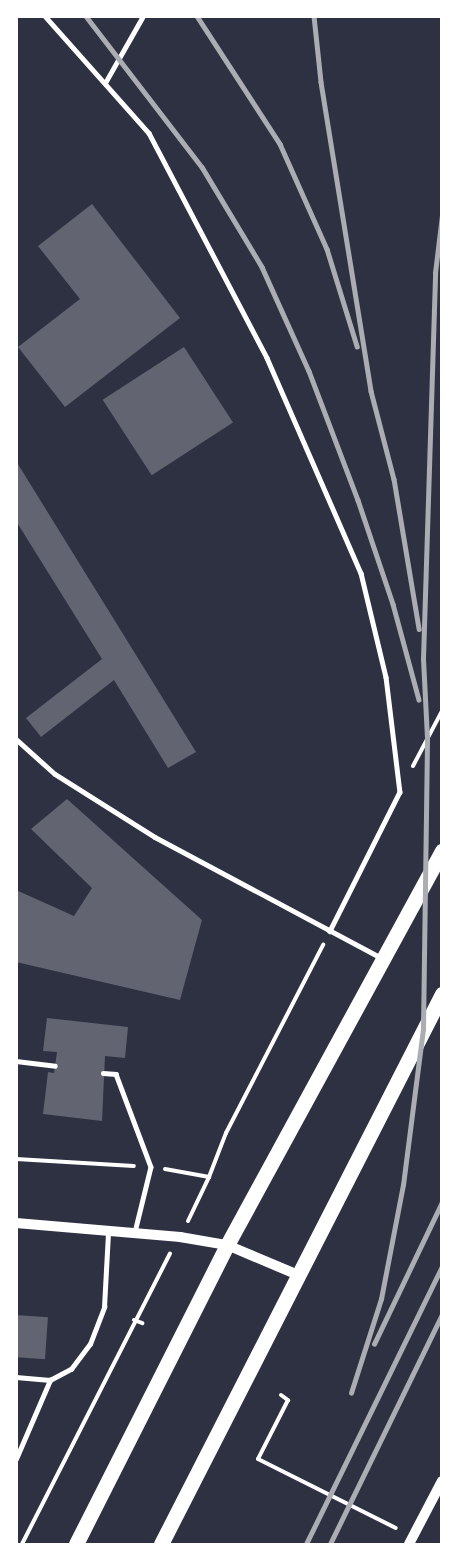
<!DOCTYPE html>
<style>
body{margin:0}
#map{position:relative;width:458px;height:1561px;overflow:hidden;background:#2d3142;font-family:"Alegreya Sans",sans-serif}
div>[style]{position:absolute}
[style*='--x']{left:calc(var(--x)*1px);top:calc(var(--y)*1px);width:calc(var(--w)*1px);rotate:calc(var(--a)*1deg)}
.building>*{inset:0;background:#626471;transform-origin:0 0}
.path>*{height:4px;margin:-2px;padding:0 2px;transform-origin:2px;border-radius:2px;background:#fff}
.service>*{height:4.5px;margin:-2.25px;padding:0 2.25px;transform-origin:2.25px;border-radius:2.25px;background:#fff}
.tertiary>*{height:10px;margin:-5px;padding:0 5px;transform-origin:5px;border-radius:5px;background:#fff}
.primary>*{height:15px;margin:-7.5px;padding:0 7.5px;transform-origin:7.5px;border-radius:7.5px;background:#fff}
.rail>*{height:4.5px;margin:-2.25px;padding:0 2.25px;transform-origin:2.25px;border-radius:2.25px;background:#abadb3}
span{translate:-50% -50%;white-space:nowrap;text-align:center;line-height:1.15;-webkit-text-stroke:5px #fff;paint-order:stroke}
.frame{position:absolute;inset:0;border:18px solid #fff;pointer-events:none}
</style>
<div id="map">
<div class="building">
<i style="clip-path:polygon(92px 204px,180px 318px,65px 407px,18px 347px,80px 299px,38px 246px)"></i>
<i style="left:184px;top:347px;width:90px;height:97px;rotate:57deg"></i>
<i style="clip-path:polygon(16px 461px,196px 752px,168px 768px,114px 680px,41px 737px,26px 718px,102px 659px,16px 521px)"></i>
<i style="clip-path:polygon(67px 799px,202px 920px,180px 1000px,16px 962px,16px 890px,74px 916px,92px 888px,31px 829px)"></i>
<i style="clip-path:polygon(47px 1018px,128px 1027px,125px 1058px,105px 1056px,102px 1121px,43px 1114px,48px 1072px,54px 1073px,57px 1052px,43px 1051px)"></i>
<i style="left:16px;top:1315px;width:32px;height:42px;rotate:4deg"></i>
</div>
<div class="path">
<i style="--x:413;--y:766;--w:62;--a:-62.2"></i>
<i style="--x:16;--y:1159;--w:118;--a:3.4"></i>
<i style="--x:165;--y:1169;--w:45;--a:10.3"></i>
<i style="--x:209;--y:1177;--w:47;--a:-68.9"></i>
<i style="--x:226;--y:1133;--w:212;--a:-62.7"></i>
<i style="--x:188;--y:1221;--w:49;--a:-64.5"></i>
<i style="--x:134;--y:1320;--w:9;--a:21"></i>
<i style="--x:281;--y:1395;--w:9;--a:36"></i>
<i style="--x:288;--y:1400;--w:66;--a:117"></i>
<i style="--x:258;--y:1459;--w:154;--a:26.6"></i>
<i style="--x:22;--y:1544;--w:326;--a:-63"></i>
</div>
<div class="service">
<i style="--x:45;--y:16;--w:157;--a:48.4"></i>
<i style="--x:149;--y:133;--w:254;--a:62.3"></i>
<i style="--x:267;--y:358;--w:235;--a:66.4"></i>
<i style="--x:361;--y:573;--w:107;--a:76.5"></i>
<i style="--x:386;--y:677;--w:116;--a:83.1"></i>
<i style="--x:400;--y:792;--w:156;--a:116.7"></i>
<i style="--x:105;--y:83;--w:77;--a:-60.4"></i>
<i style="--x:16;--y:739;--w:52;--a:41.9"></i>
<i style="--x:55;--y:774;--w:118;--a:32.2"></i>
<i style="--x:155;--y:837;--w:257;--a:28.1"></i>
<i style="--x:16;--y:1061;--w:39;--a:7"></i>
<i style="--x:103;--y:1073;--w:13;--a:4"></i>
<i style="--x:116;--y:1074;--w:99;--a:69.4"></i>
<i style="--x:151;--y:1167;--w:67;--a:103.8"></i>
<i style="--x:16;--y:1377;--w:34;--a:5"></i>
<i style="--x:50;--y:1380;--w:24;--a:-28"></i>
<i style="--x:71;--y:1369;--w:31;--a:-53"></i>
<i style="--x:90;--y:1344;--w:40;--a:-69"></i>
<i style="--x:104;--y:1307;--w:75;--a:-86.9"></i>
<i style="--x:16;--y:1459;--w:86;--a:-66.7"></i>
</div>
<div class="tertiary">
<i style="--x:16;--y:1223;--w:165;--a:4.9"></i>
<i style="--x:180;--y:1237;--w:48;--a:9.7"></i>
<i style="--x:227;--y:1245;--w:77;--a:22.9"></i>
<i style="--x:409;--y:1544;--w:71;--a:-62.4"></i>
</div>
<div class="primary">
<i style="--x:76;--y:1544;--w:335;--a:-63.2"></i>
<i style="--x:227;--y:1245;--w:449;--a:-61.4"></i>
<i style="--x:161;--y:1544;--w:618;--a:-62.94"></i>
</div>
<div class="rail">
<i style="--x:86;--y:16;--w:190;--a:52.5"></i>
<i style="--x:202;--y:167;--w:117;--a:59"></i>
<i style="--x:262;--y:267;--w:114;--a:65.7"></i>
<i style="--x:309;--y:371;--w:138;--a:69.2"></i>
<i style="--x:358;--y:500;--w:110;--a:71.4"></i>
<i style="--x:393;--y:604;--w:99;--a:74.8"></i>
<i style="--x:197;--y:16;--w:153;--a:57"></i>
<i style="--x:280;--y:144;--w:115;--a:65.9"></i>
<i style="--x:327;--y:249;--w:102;--a:72.8"></i>
<i style="--x:314;--y:16;--w:66;--a:83.9"></i>
<i style="--x:321;--y:82;--w:313;--a:80.8"></i>
<i style="--x:371;--y:391;--w:91;--a:75.4"></i>
<i style="--x:394;--y:479;--w:152;--a:80.5"></i>
<i style="--x:374;--y:1344;--w:157;--a:-64.4"></i>
<i style="--x:351;--y:1393;--w:99;--a:-72.3"></i>
<i style="--x:381;--y:1299;--w:116;--a:-79.1"></i>
<i style="--x:403;--y:1185;--w:157;--a:-82.7"></i>
<i style="--x:423;--y:1029;--w:291;--a:-89.2"></i>
<i style="--x:427;--y:738;--w:79;--a:-92.9"></i>
<i style="--x:423;--y:659;--w:386;--a:-88.2"></i>
<i style="--x:435;--y:273;--w:58;--a:-83.1"></i>
<i style="--x:306;--y:1544;--w:309;--a:-63.9"></i>
<i style="--x:330;--y:1544;--w:256;--a:-64"></i>
</div>
<div class="frame"></div>
</div>
